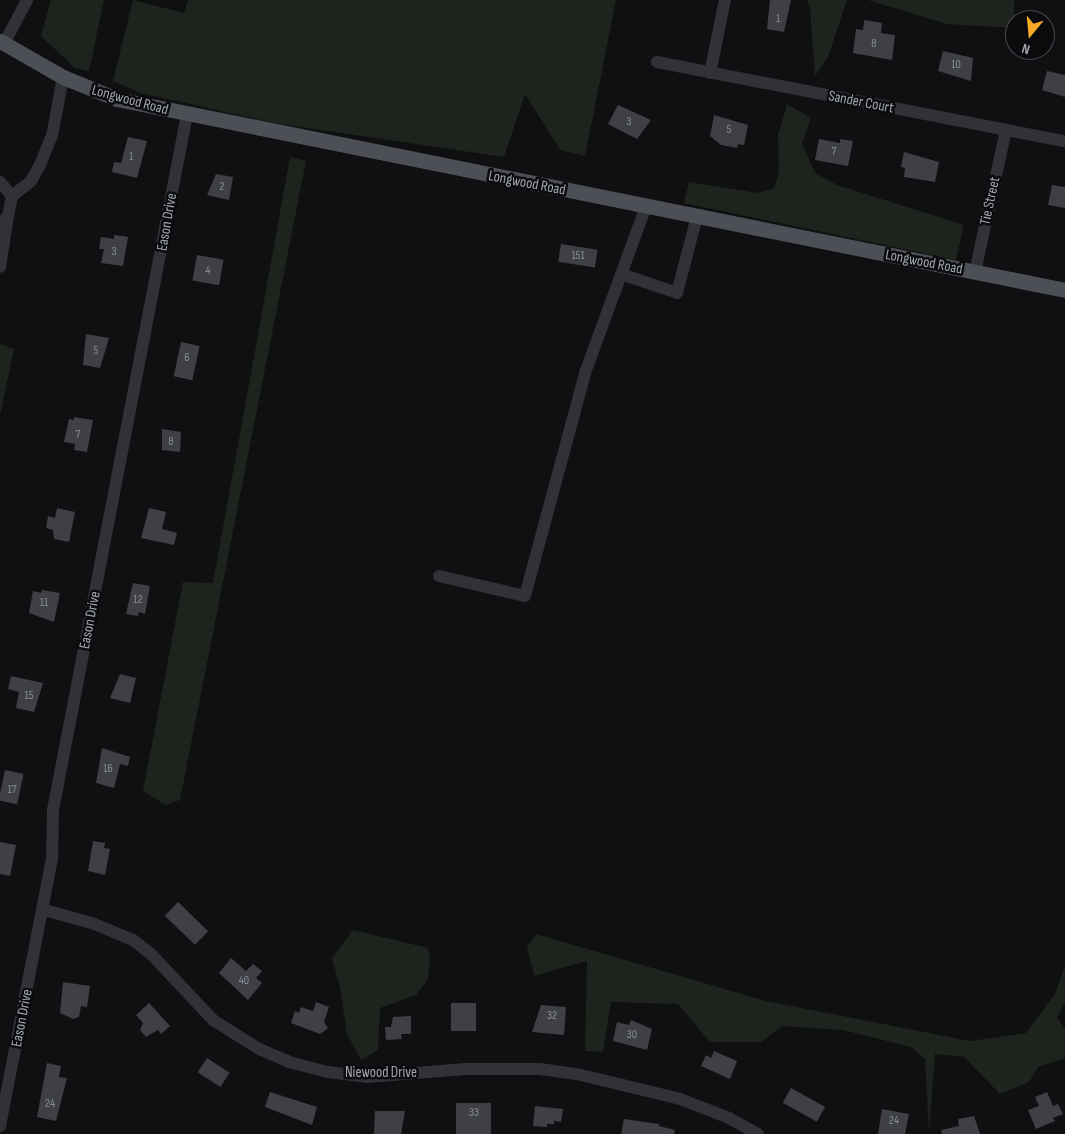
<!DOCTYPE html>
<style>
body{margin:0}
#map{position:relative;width:1065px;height:1134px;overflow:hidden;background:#101012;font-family:"Sofia Sans Condensed",sans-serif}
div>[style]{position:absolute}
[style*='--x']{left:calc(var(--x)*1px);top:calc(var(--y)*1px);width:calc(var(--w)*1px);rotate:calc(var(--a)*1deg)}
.green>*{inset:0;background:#1c241d}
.building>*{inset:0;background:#3f4045;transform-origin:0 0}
.minor>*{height:12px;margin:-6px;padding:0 6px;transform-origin:6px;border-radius:6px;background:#313237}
.major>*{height:15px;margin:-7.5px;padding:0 7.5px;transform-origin:7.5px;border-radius:7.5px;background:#4d4f56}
span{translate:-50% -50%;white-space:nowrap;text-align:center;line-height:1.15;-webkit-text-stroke:5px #0b0b0d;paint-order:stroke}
.number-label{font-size:12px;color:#888d98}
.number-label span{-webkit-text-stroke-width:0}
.street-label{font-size:15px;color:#a1a7b3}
.north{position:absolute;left:1005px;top:10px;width:50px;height:50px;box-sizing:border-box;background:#0b0b0d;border:1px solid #47494f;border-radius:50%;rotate:197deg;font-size:14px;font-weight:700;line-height:20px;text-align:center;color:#a1a7b3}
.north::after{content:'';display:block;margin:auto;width:18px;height:22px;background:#f5aa25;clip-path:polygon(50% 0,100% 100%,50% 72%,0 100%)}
</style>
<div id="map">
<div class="green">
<i style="clip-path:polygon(51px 0,104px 0,89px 71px,75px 68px,41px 36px)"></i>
<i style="clip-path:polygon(133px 0,184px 13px,188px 0,616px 0,585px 156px,560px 150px,525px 94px,504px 157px,280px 124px,141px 93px,113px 81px)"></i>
<i style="clip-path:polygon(807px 0,847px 0,828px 57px,815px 76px,810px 8px)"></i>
<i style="clip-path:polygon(868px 0,1014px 0,1014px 28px,947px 24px)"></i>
<i style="clip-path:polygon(787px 104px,811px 118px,802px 143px,815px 173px,837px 185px,964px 225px,956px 260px,684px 203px,689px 182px,758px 193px,774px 188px,779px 172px,778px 135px)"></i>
<i style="clip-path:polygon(290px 157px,306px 161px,180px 800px,166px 805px,143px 791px,183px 582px,213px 583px)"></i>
<i style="clip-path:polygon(0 344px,14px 349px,0 416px)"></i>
<i style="clip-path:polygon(353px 930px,428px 948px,430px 958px,428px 979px,416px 995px,380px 1008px,378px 1050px,361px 1060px,347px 1034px,340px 987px,332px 958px)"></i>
<i style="clip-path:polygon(536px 934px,766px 1001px,970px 1041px,1026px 1033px,1055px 994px,1065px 966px,1065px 1002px,1057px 1017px,1065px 1029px,1065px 1058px,1038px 1067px,1029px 1082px,1000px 1094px,964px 1057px,935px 1054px,929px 1134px,925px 1059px,911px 1047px,843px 1030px,782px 1026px,761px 1042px,710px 1042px,678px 1004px,611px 1002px,603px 1052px,585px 1051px,587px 961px,534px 976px,527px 947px)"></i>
</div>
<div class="building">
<i style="clip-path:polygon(770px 0,791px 0,784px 32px,767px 29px)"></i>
<i style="clip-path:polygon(864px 20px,882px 23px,881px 33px,895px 35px,892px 60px,853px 53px,856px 29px,863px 30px)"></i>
<i style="clip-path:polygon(943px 51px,973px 58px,971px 81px,938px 71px)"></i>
<i style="clip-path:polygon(1047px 71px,1065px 75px,1065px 97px,1042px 90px)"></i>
<i style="clip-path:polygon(618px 105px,651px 120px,637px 139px,608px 124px)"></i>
<i style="clip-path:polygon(714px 115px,748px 125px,744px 145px,738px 144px,737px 148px,721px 145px,710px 136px)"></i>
<i style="clip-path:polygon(128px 137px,147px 141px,137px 178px,112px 172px,114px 162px,121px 163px)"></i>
<i style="clip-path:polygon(819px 139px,840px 143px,840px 139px,853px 141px,848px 166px,815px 160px)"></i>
<i style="clip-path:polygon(904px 152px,939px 162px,935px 182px,904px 177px,905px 168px,901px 167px)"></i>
<i style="clip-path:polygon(216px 174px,233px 177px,229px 200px,207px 195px)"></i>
<i style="clip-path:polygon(1052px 185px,1065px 187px,1065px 208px,1048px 205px)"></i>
<i style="clip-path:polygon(114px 235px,128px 237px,123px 266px,101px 263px,104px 249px,99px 249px,101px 237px,114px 239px)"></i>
<i style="left:561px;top:244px;width:37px;height:18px;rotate:9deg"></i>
<i style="left:197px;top:255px;width:27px;height:26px;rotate:10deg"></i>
<i style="clip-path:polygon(86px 334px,109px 338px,100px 368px,83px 365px)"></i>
<i style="left:181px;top:342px;width:19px;height:35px;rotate:12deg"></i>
<i style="clip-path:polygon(74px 417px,93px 420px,87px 452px,74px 450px,75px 444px,64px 442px,69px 419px,74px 420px)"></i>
<i style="clip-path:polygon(162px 429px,181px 432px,180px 452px,162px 450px)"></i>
<i style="clip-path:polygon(57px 508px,75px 512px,69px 542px,54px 539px,53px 530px,46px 528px,48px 516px,55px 518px)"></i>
<i style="clip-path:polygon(149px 508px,166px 512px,162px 529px,177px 533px,174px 545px,141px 538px)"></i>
<i style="clip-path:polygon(133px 583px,150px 586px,145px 614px,139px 612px,138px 616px,126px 614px)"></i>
<i style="clip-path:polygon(42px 590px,60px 593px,54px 622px,29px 613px,33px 591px,41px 593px)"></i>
<i style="clip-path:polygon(120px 674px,136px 678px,130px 703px,110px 698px)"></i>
<i style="clip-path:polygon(11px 676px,43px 683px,34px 712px,16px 708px,19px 692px,8px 689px)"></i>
<i style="clip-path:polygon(102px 748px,130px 757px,128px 766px,120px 764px,114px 788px,96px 783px)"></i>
<i style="left:5px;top:770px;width:19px;height:31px;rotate:12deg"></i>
<i style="clip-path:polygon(93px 841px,105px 843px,104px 848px,110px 849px,105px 875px,88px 871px)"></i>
<i style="clip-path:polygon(0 842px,16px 845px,10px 876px,0 874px)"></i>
<i style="left:178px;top:902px;width:42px;height:19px;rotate:44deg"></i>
<i style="clip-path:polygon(231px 958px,246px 971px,253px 964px,262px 971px,256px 978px,262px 983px,248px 1000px,219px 973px)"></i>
<i style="clip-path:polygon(63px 982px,90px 986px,87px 1007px,81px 1006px,79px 1017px,73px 1019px,60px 1013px)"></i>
<i style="clip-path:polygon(316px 1002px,329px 1007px,324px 1022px,328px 1028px,320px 1034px,291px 1023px,295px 1011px,299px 1013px,301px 1007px,313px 1011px)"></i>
<i style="clip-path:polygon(149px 1003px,170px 1026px,161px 1034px,158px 1030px,146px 1037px,140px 1030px,143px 1023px,136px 1015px)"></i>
<i style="left:476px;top:1003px;width:28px;height:25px;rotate:90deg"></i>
<i style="clip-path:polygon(541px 1005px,566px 1007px,564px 1035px,532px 1032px)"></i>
<i style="clip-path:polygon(411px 1016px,411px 1034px,401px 1034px,402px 1039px,386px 1040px,385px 1027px,391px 1027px,393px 1017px)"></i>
<i style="clip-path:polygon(631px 1020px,652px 1029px,647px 1050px,613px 1041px,617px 1022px,629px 1025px)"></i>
<i style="clip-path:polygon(714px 1051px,737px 1061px,730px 1079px,701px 1066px,706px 1055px,711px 1058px)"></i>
<i style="left:207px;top:1058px;width:27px;height:17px;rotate:33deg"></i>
<i style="clip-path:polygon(47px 1063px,61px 1066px,59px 1077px,67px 1078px,56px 1121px,37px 1117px)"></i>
<i style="left:791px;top:1088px;width:39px;height:17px;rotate:29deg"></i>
<i style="clip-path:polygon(270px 1092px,317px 1107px,312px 1125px,265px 1107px)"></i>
<i style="clip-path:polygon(1047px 1092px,1053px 1106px,1058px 1104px,1063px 1114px,1053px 1118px,1055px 1121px,1036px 1129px,1028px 1110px,1039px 1106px,1035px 1097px)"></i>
<i style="left:456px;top:1103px;width:35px;height:31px"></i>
<i style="clip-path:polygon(535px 1106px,563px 1109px,561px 1122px,554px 1121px,554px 1124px,547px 1124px,547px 1127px,533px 1126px)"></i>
<i style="clip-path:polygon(882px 1109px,909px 1114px,905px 1134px,878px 1134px)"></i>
<i style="clip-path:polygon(375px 1111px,405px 1111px,401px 1134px,374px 1134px)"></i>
<i style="clip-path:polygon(974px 1116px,980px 1134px,942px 1134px,941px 1130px,959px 1126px,958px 1119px)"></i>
<i style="clip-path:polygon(624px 1119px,659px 1124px,659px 1126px,675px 1130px,674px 1134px,621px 1134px)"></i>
</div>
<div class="minor">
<i style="--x:4;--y:44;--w:50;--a:-62.4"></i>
<i style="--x:657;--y:62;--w:416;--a:11"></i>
<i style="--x:710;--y:73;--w:75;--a:-78.4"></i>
<i style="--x:0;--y:182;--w:18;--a:49"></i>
<i style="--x:12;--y:196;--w:20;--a:101"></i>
<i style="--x:8;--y:216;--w:11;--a:135"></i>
<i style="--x:12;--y:196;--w:24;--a:-38"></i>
<i style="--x:31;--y:181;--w:18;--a:-61"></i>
<i style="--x:40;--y:165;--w:31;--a:-68"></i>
<i style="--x:52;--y:136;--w:60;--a:-79.4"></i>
<i style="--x:0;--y:267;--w:52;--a:-81.1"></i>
<i style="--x:975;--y:272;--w:145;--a:-77.7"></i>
<i style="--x:621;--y:274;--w:59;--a:18.7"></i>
<i style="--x:677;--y:293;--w:80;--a:-75.4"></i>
<i style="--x:439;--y:576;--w:88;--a:13.1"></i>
<i style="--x:525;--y:596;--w:231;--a:-74.9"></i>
<i style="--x:585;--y:373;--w:178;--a:-69.9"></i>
<i style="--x:44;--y:910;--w:50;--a:15.2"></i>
<i style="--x:92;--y:923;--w:44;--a:22.5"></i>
<i style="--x:133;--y:940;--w:24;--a:38"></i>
<i style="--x:152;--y:955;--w:89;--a:46.8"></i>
<i style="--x:213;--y:1020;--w:54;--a:32.2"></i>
<i style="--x:259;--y:1049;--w:33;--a:23"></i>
<i style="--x:289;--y:1062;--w:40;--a:14.4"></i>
<i style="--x:328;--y:1072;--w:39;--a:7"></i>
<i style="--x:367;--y:1077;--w:99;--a:-4.6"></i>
<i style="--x:466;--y:1069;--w:74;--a:0"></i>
<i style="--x:540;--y:1069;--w:37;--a:8"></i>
<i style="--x:577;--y:1074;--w:106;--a:13.6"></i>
<i style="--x:680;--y:1099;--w:53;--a:21.2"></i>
<i style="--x:729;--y:1118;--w:33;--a:29"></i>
<i style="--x:0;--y:1126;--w:272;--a:-79"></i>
<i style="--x:52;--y:859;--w:49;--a:-88.8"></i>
<i style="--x:53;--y:810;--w:709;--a:-79.1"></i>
</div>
<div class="major">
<i style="--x:0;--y:41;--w:73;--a:29.7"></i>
<i style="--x:63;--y:77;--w:58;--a:22.2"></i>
<i style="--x:117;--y:99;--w:967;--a:11.39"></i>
</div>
<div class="number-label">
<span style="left:778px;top:19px">1</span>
<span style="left:874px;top:44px">8</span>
<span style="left:956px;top:65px">10</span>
<span style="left:629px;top:122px">3</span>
<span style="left:729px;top:130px">5</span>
<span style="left:834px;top:152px">7</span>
<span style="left:131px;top:157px">1</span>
<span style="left:222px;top:187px">2</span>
<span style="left:114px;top:252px">3</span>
<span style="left:578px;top:256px">151</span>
<span style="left:208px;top:271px">4</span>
<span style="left:96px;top:351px">5</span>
<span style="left:187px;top:358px">6</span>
<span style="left:78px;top:435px">7</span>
<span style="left:171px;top:442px">8</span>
<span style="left:138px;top:600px">12</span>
<span style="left:44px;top:603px">11</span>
<span style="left:29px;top:696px">15</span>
<span style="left:108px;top:769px">16</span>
<span style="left:12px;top:790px">17</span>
<span style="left:244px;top:981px">40</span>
<span style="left:552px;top:1016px">32</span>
<span style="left:632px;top:1035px">30</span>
<span style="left:50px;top:1104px">24</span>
<span style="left:474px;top:1113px">33</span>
<span style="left:894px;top:1121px">24</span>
</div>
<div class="street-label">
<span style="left:130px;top:100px;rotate:15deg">Longwood Road</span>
<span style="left:861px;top:102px;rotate:11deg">Sander Court</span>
<span style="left:527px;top:183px;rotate:11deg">Longwood Road</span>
<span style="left:990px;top:201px;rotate:-78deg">Tie Street</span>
<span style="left:167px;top:222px;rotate:-80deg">Eason Drive</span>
<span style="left:924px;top:262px;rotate:11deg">Longwood Road</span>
<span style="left:90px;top:620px;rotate:-79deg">Eason Drive</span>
<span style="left:22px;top:1018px;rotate:-79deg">Eason Drive</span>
<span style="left:381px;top:1073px">Niewood Drive</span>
</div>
<div class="north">N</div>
</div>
